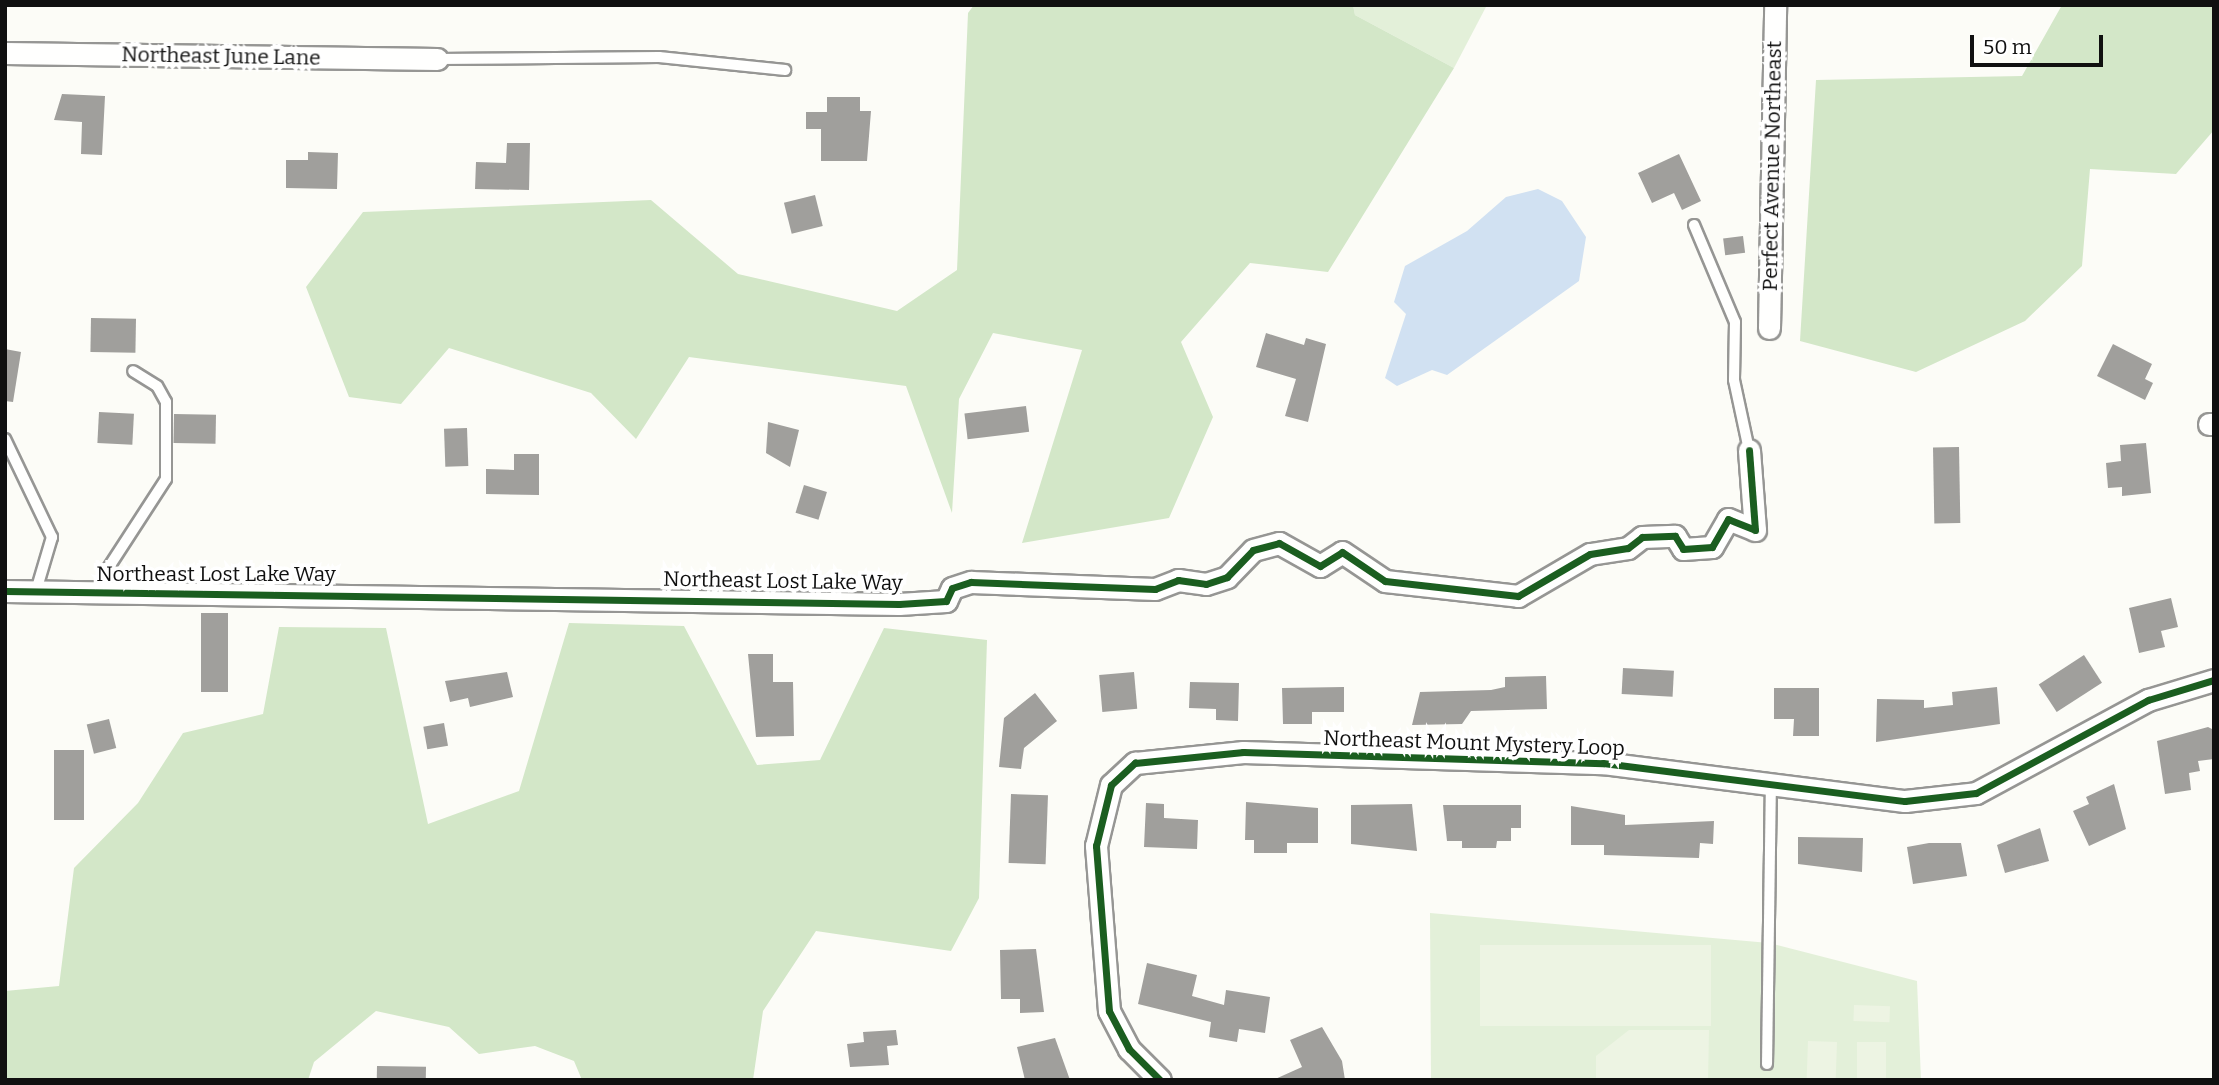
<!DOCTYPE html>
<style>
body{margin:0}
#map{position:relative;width:2219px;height:1085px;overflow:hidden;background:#fcfcf7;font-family:Bitter,serif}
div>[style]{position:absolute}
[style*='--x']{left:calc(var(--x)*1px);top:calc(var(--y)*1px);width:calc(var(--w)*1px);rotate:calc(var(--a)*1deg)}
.green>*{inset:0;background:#e3f0d9}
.forest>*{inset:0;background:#d3e7c8}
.pitch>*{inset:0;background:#edf4e3;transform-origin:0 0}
.water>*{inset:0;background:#d1e1f2}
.building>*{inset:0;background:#a09f9c;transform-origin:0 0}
.roads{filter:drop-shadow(2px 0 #969694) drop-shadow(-2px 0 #969694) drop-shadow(0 2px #969694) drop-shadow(0 -2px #969694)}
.lane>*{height:10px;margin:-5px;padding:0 5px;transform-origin:5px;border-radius:5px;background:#fffffe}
.street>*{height:21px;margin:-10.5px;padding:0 10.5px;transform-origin:10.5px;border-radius:10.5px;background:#fffffe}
.cycleway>*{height:7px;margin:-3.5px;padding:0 3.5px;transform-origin:3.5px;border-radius:3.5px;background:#1b5e20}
span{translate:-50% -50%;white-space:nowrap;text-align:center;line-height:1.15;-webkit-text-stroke:7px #fff;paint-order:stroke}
.street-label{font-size:21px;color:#101010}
.frame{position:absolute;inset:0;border:7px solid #101010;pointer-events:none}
.scale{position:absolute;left:1970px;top:35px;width:133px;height:32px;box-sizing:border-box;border:4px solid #101010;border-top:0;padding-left:9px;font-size:21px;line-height:24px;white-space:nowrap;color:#101010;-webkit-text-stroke:5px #fff;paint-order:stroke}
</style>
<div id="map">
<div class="green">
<i style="clip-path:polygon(1353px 5px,1487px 5px,1454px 68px,1355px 15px)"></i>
<i style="clip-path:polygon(1430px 913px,1769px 943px,1917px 981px,1921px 1080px,1431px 1080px)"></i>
</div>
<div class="forest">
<i style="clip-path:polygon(974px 5px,1353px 5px,1355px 15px,1454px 68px,1328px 272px,1250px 263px,1181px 342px,1213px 417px,1169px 518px,1022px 543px,1082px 350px,993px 333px,959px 399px,952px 513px,906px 386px,689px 357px,636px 439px,591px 393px,449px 348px,401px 404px,349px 397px,306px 287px,363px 212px,651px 200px,738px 274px,897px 311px,957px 270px,968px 13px)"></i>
<i style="clip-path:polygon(2062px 5px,2214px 5px,2214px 130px,2176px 174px,2090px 169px,2082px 266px,2025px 321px,1916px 372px,1800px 341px,1816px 80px,2022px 76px)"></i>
<i style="clip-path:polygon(569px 623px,684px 626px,757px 765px,820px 760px,884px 628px,987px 640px,979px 898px,951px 951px,816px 931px,763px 1011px,753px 1080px,582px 1080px,574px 1061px,535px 1046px,479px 1054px,449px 1027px,376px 1011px,314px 1062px,308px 1080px,5px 1080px,5px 991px,59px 986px,74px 868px,138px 803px,183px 733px,263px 714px,279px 627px,386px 628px,428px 824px,519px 791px)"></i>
</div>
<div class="pitch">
<i style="left:1480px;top:945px;width:231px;height:81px"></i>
<i style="left:1854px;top:1005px;width:36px;height:16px;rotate:2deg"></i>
<i style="clip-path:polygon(1629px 1030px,1709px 1030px,1708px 1080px,1596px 1080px,1596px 1056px)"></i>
<i style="left:1808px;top:1041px;width:29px;height:39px;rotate:2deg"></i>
<i style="left:1857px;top:1042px;width:29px;height:38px"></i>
</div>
<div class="water">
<i style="clip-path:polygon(1538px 189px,1562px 201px,1586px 237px,1579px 281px,1447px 375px,1432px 370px,1397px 386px,1385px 378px,1406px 314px,1394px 302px,1405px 266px,1467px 231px,1506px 197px)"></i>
</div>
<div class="building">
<i style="clip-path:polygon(62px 94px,105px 96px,102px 155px,81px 154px,82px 122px,54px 120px)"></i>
<i style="clip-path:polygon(827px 97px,860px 97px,860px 111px,871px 111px,867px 161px,821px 161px,821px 129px,806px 129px,806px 112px,827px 112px)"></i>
<i style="clip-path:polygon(507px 143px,530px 143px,529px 190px,475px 189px,476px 162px,506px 163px)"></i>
<i style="clip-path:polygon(308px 152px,338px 153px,337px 189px,286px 188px,286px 160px,308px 160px)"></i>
<i style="clip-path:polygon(1679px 154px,1701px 201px,1682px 210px,1674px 193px,1652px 203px,1638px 173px)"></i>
<i style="left:815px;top:195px;width:32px;height:32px;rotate:76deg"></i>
<i style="left:1743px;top:236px;width:17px;height:20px;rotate:83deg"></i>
<i style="left:91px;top:318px;width:45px;height:34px;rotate:1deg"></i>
<i style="clip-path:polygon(1266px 333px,1304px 345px,1306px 338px,1326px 344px,1308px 422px,1285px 416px,1296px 379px,1256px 367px)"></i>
<i style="clip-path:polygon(2113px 344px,2152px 364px,2145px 379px,2153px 383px,2145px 400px,2097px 376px)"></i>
<i style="clip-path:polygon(5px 349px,21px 352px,13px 402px,5px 401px)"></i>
<i style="left:1026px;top:406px;width:26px;height:62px;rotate:83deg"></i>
<i style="left:99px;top:412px;width:35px;height:31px;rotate:3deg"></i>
<i style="left:174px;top:414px;width:42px;height:29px;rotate:1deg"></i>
<i style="clip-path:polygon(768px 422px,799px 430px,790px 467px,766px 453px)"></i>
<i style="left:467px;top:428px;width:38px;height:23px;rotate:88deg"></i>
<i style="clip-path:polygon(2146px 443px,2151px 493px,2122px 496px,2122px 487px,2108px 488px,2106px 463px,2121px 461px,2120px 445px)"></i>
<i style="left:1959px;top:447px;width:76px;height:26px;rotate:89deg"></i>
<i style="clip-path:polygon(514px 454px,539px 454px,539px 495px,486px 494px,486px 469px,514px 470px)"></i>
<i style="left:804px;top:485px;width:24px;height:29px;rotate:17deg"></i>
<i style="clip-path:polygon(2171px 598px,2178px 627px,2161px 631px,2165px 647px,2139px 653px,2129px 608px)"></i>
<i style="left:201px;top:613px;width:27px;height:79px"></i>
<i style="clip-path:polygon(748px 654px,773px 654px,773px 682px,793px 682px,794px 736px,756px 737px)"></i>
<i style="left:2084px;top:655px;width:33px;height:54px;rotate:57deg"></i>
<i style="left:1623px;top:668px;width:51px;height:26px;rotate:3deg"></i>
<i style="clip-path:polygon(507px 672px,513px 697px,470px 707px,468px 698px,450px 702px,445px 681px)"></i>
<i style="left:1134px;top:672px;width:37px;height:35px;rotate:85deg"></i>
<i style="clip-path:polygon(1546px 676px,1547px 709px,1471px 711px,1462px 724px,1412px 725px,1420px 692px,1491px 690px,1505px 687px,1505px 677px)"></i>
<i style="clip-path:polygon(1190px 682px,1239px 683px,1238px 721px,1216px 720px,1216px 709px,1189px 708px)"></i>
<i style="clip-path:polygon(1344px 687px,1344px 712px,1312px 712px,1312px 724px,1283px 724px,1282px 688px)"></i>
<i style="clip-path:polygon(1997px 687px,2000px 724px,1876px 742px,1877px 699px,1924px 700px,1924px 708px,1953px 705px,1952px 692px)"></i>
<i style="clip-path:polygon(1774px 688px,1819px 688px,1819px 736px,1793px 736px,1794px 719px,1774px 719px)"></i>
<i style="clip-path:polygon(1035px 693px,1057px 721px,1024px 748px,1021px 769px,999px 767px,1004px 718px)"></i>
<i style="left:109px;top:719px;width:30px;height:23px;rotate:76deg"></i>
<i style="left:444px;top:723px;width:23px;height:21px;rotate:80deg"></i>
<i style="clip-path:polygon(2208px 727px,2214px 730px,2214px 759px,2198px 761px,2200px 771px,2189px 773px,2191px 790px,2165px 794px,2157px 741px)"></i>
<i style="left:54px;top:750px;width:30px;height:70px"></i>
<i style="clip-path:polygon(2114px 784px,2126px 829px,2089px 846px,2073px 811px,2089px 804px,2086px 797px)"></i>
<i style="left:1011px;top:794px;width:37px;height:69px;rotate:2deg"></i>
<i style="clip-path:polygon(1246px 802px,1318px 808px,1318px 843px,1287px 843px,1287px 853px,1254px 853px,1254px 840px,1245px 840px)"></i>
<i style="clip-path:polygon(1146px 803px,1164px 804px,1164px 818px,1198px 820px,1197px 849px,1144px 847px)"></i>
<i style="clip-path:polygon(1412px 804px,1417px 851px,1351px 844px,1351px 805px)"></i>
<i style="clip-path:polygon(1443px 805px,1521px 805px,1521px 828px,1511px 828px,1511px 841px,1497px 841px,1496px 848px,1462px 848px,1462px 841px,1447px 841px)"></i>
<i style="clip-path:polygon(1571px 806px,1625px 815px,1625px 825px,1714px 821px,1713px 844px,1700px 843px,1699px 858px,1604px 855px,1604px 845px,1571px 845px)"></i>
<i style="clip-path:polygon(2040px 828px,2049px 861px,2005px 873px,1997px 845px)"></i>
<i style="clip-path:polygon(1798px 837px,1863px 838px,1862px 872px,1798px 864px)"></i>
<i style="clip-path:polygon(1929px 843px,1961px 843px,1967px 876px,1913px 884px,1907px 847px)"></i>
<i style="clip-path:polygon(1036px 949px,1044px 1012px,1020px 1013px,1020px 999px,1001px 999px,1000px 950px)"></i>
<i style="clip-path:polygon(1147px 963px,1197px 975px,1192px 996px,1224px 1005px,1226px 990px,1270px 997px,1265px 1033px,1239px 1029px,1237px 1042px,1209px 1037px,1211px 1022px,1138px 1004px)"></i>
<i style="clip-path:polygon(1322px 1027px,1342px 1061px,1345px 1080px,1273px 1080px,1302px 1067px,1290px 1040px)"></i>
<i style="clip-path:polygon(896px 1030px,898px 1045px,887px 1046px,889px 1065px,850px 1067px,847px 1044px,864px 1042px,863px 1032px)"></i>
<i style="clip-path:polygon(1055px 1038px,1070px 1080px,1025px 1080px,1017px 1047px)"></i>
<i style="left:377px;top:1066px;width:49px;height:14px;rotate:1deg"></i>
</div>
<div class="roads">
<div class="lane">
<i style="--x:437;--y:59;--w:222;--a:-0.5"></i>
<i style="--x:659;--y:57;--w:127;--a:5.9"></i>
<i style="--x:1694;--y:225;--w:105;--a:67.1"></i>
<i style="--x:1735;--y:322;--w:58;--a:91"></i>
<i style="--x:1734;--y:380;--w:72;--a:77.9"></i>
<i style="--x:5;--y:439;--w:109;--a:64.4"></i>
<i style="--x:52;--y:537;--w:56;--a:106.5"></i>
<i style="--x:102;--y:591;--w:18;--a:-81"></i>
<i style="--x:105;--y:573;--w:112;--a:-57"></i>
<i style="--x:166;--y:479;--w:77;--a:-90"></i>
<i style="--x:166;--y:402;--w:18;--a:-119"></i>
<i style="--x:157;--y:386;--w:28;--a:-148"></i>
<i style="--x:1767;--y:1064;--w:281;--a:-89.2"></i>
</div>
<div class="street">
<i style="--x:5;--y:53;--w:432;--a:0.8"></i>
<i style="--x:1769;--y:328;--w:323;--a:-88.9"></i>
<i style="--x:2209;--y:424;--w:5;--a:0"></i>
<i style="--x:5;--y:591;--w:894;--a:0.83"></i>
<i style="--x:899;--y:604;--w:47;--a:-3.7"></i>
<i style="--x:946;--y:601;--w:14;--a:-65"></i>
<i style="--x:952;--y:588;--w:20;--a:-18"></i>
<i style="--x:971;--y:582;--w:184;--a:2.2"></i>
<i style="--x:1155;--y:589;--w:25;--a:-21"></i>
<i style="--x:1178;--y:580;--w:28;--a:8"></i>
<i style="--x:1206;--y:584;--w:22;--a:-18"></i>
<i style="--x:1227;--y:577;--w:37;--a:-46"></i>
<i style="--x:1253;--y:550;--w:27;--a:-15"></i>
<i style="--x:1279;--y:543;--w:47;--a:29.3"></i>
<i style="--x:1320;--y:566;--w:26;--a:-32"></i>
<i style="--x:1342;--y:552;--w:52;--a:34"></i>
<i style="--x:1385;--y:581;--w:134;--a:6.4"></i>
<i style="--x:1518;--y:596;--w:83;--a:-30.3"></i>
<i style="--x:1590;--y:554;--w:38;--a:-9"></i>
<i style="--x:1628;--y:548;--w:18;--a:-38"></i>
<i style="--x:1642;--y:537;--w:33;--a:-2"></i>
<i style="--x:1675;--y:536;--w:15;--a:58"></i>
<i style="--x:1683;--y:549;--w:29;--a:-4"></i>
<i style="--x:1712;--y:547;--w:32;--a:-60"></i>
<i style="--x:1728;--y:519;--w:29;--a:22"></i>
<i style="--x:1755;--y:530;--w:80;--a:-94.3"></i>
<i style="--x:1160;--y:1080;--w:44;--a:-135"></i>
<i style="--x:1129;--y:1049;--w:43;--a:-117.8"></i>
<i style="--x:1109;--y:1011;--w:166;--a:-94.5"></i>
<i style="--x:1096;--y:846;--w:63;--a:-76.2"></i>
<i style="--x:1111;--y:785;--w:33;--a:-43"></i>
<i style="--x:1135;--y:763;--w:109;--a:-5.8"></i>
<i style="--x:1243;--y:752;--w:360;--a:1.8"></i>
<i style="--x:1603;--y:763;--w:304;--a:7.2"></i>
<i style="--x:1905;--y:801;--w:71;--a:-6.4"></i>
<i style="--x:1976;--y:793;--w:196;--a:-28.4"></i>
<i style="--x:2148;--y:700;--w:69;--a:-16.9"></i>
</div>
</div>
<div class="cycleway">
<i style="--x:5;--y:591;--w:894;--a:0.83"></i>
<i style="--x:899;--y:604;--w:47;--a:-3.7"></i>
<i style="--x:946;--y:601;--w:14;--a:-65"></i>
<i style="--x:952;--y:588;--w:20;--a:-18"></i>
<i style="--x:971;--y:582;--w:184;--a:2.2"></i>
<i style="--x:1155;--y:589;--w:25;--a:-21"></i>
<i style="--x:1178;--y:580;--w:28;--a:8"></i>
<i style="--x:1206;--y:584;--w:22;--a:-18"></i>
<i style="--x:1227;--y:577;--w:37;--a:-46"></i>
<i style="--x:1253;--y:550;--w:27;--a:-15"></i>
<i style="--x:1279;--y:543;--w:47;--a:29.3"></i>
<i style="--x:1320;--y:566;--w:26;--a:-32"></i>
<i style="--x:1342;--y:552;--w:52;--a:34"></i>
<i style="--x:1385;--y:581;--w:134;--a:6.4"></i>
<i style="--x:1518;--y:596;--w:83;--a:-30.3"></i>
<i style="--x:1590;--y:554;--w:38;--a:-9"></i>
<i style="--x:1628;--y:548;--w:18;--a:-38"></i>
<i style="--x:1642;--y:537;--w:33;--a:-2"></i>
<i style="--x:1675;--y:536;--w:15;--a:58"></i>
<i style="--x:1683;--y:549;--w:29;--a:-4"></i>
<i style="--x:1712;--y:547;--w:32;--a:-60"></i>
<i style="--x:1728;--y:519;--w:29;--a:22"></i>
<i style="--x:1755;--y:530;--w:80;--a:-94.3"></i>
<i style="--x:1160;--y:1080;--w:44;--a:-135"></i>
<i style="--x:1129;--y:1049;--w:43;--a:-117.8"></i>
<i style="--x:1109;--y:1011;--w:166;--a:-94.5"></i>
<i style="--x:1096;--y:846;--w:63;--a:-76.2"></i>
<i style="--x:1111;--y:785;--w:33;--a:-43"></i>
<i style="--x:1135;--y:763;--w:109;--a:-5.8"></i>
<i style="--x:1243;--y:752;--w:360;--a:1.8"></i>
<i style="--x:1603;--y:763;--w:304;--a:7.2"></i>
<i style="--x:1905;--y:801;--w:71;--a:-6.4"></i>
<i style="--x:1976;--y:793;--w:196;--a:-28.4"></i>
<i style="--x:2148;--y:700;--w:69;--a:-16.9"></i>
</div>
<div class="street-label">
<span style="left:221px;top:56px;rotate:1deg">Northeast June Lane</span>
<span style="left:1772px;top:166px;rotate:-89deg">Perfect Avenue Northeast</span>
<span style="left:216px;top:574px">Northeast Lost Lake Way</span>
<span style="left:783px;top:581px;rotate:1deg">Northeast Lost Lake Way</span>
<span style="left:1474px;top:743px;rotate:2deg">Northeast Mount Mystery Loop</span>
</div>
<div class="frame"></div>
<div class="scale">50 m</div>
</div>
